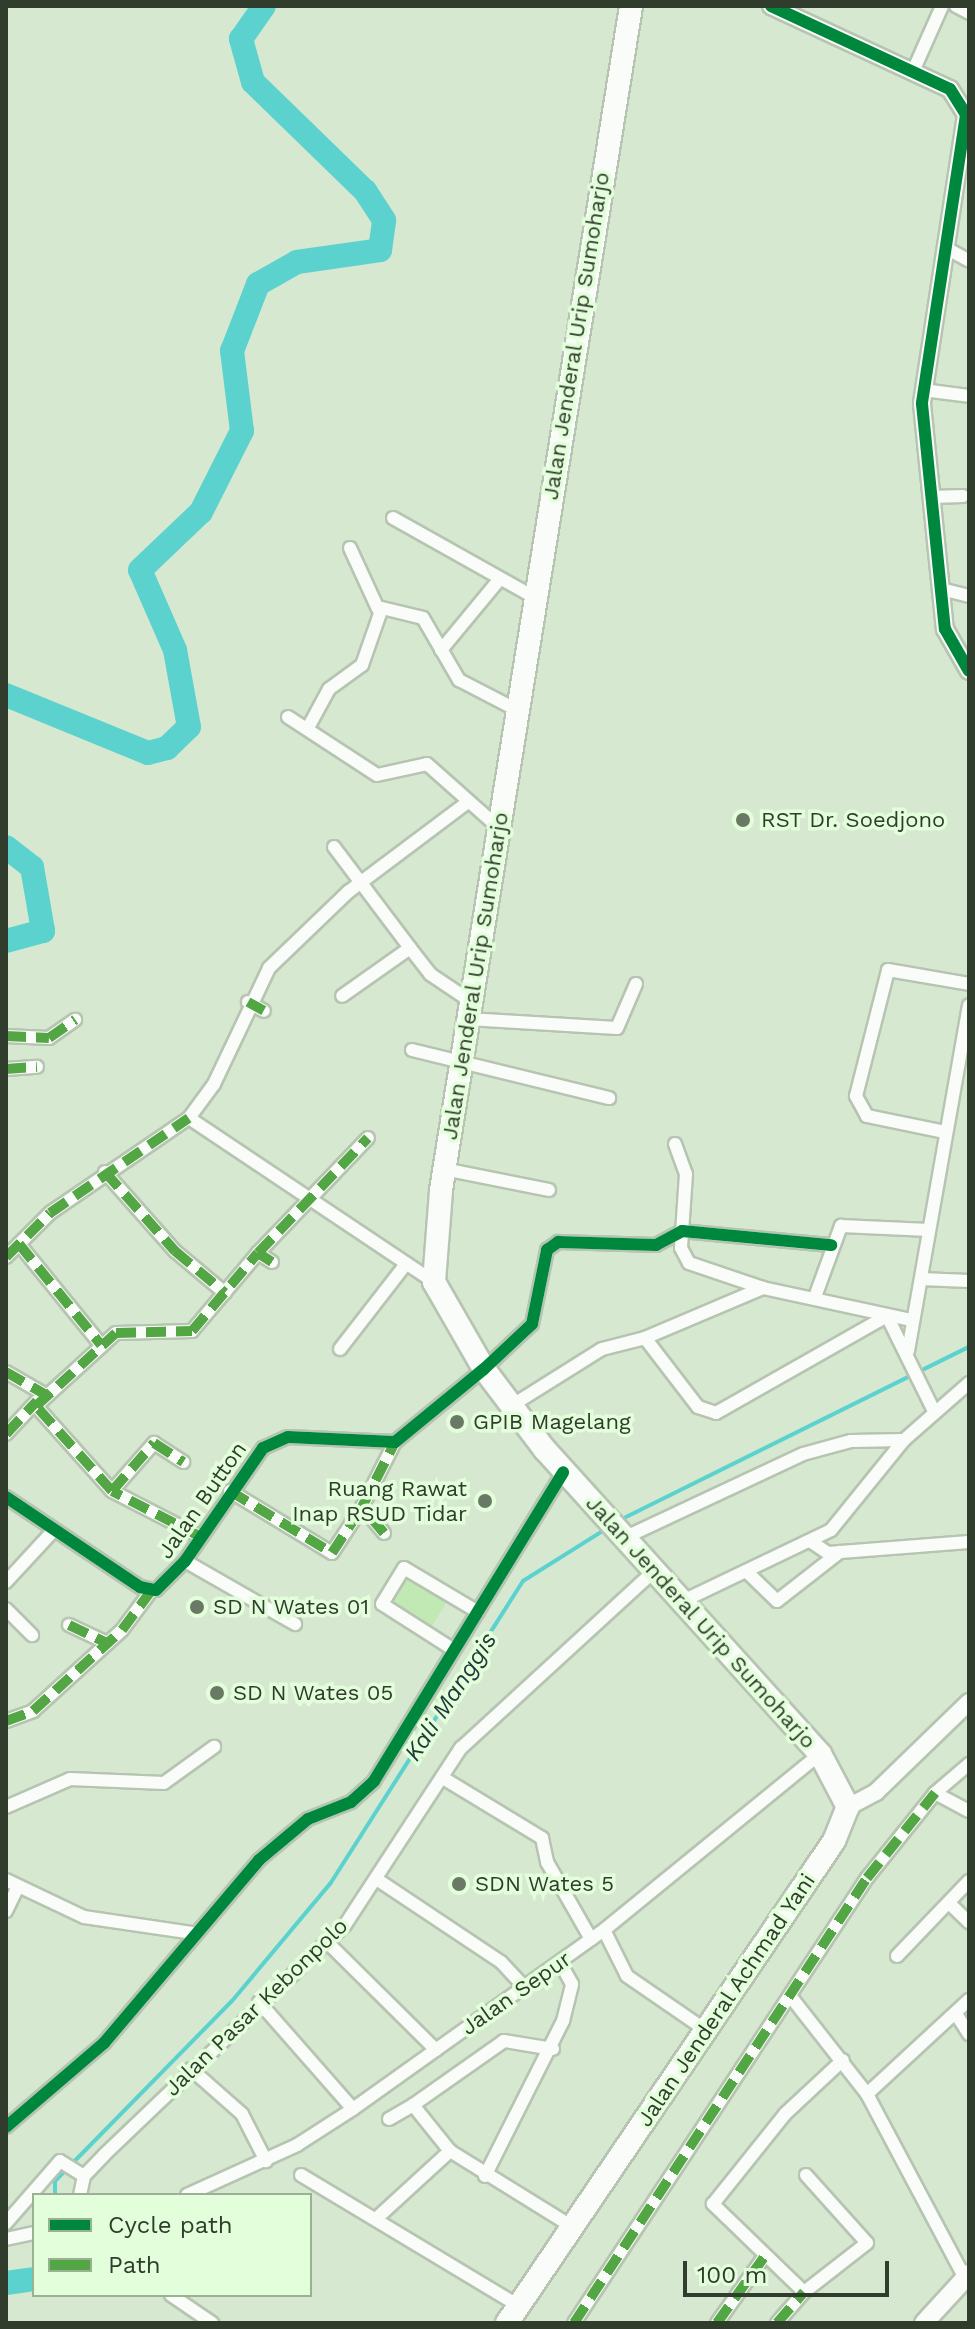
<!DOCTYPE html>
<style>
body{margin:0}
#map{position:relative;width:975px;height:2329px;overflow:hidden;background:#d6e8d0;font-family:"Work Sans",sans-serif}
div>[style]{position:absolute}
[style*='--x']{left:calc(var(--x)*1px);top:calc(var(--y)*1px);width:calc(var(--w)*1px);rotate:calc(var(--a)*1deg)}
.green>*{inset:0;background:#c1e9b4;transform-origin:0 0}
.stream>*{height:4px;margin:-2px;padding:0 2px;transform-origin:2px;border-radius:2px;background:#5cd2cf}
.river>*{height:24px;margin:-12px;padding:0 12px;transform-origin:12px;border-radius:12px;background:#5cd2cf}
.roads{filter:drop-shadow(2px 0 #b6c4b1) drop-shadow(-2px 0 #b6c4b1) drop-shadow(0 2px #b6c4b1) drop-shadow(0 -2px #b6c4b1)}
.street>*{height:12px;margin:-6px;padding:0 6px;transform-origin:6px;border-radius:6px;background:#f9fcf8}
.secondary>*{height:16px;margin:-8px;padding:0 8px;transform-origin:8px;border-radius:8px;background:#f9fcf8}
.primary>*{height:18px;margin:-9px;padding:0 9px;transform-origin:9px;border-radius:9px;background:#f9fcf8}
.highway>*{height:22px;margin:-11px;padding:0 11px;transform-origin:11px;border-radius:11px;background:#f9fcf8}
.quiet>*{height:10px;margin-top:-5px;transform-origin:0;background:repeating-linear-gradient(90deg,#52a643 0 20px,transparent 0 30px)}
.cycleway>*{height:12px;margin:-6px;padding:0 6px;transform-origin:6px;border-radius:6px;background:#00873e}
.dots>*{width:22px;height:22px;translate:-50% -50%;box-sizing:border-box;border:4px solid #e3feda;border-radius:50%}
span{translate:-50% -50%;white-space:nowrap;text-align:center;line-height:1.15;-webkit-text-stroke:7px #e3feda;paint-order:stroke}
.street-label{font-size:22px;color:#303d2c}
.poi-label{font-size:22px;color:#303d2c}
.left{translate:0 -50%;text-align:left}
.right{translate:-100% -50%;text-align:right}
.water-label{font-size:24px;color:#213a3a;font-style:italic}
.frame{position:absolute;inset:0;border:8px solid #303d2c;pointer-events:none}
.legend{position:absolute;left:32px;top:2193px;width:280px;height:104px;box-sizing:border-box;background:#e3feda;border:2px solid #9bb194;margin:0;padding:10px 14px;list-style:none;font-size:24px;color:#303d2c}
.legend li{display:flex;align-items:center;gap:16px;height:40px}
.legend b{width:40px;border:2px solid #9bb194}
.scale{position:absolute;left:683px;top:2261px;width:206px;height:36px;box-sizing:border-box;border:4px solid #303d2c;border-top:0;padding-left:10px;font-size:24px;line-height:28px;white-space:nowrap;color:#303d2c;-webkit-text-stroke:6px #e3feda;paint-order:stroke}
</style>
<div id="map">
<div class="green">
<i style="left:407px;top:1572px;width:50px;height:36px;rotate:33deg"></i>
</div>
<div class="stream">
<i style="--x:620;--y:1520;--w:390;--a:-26.4"></i>
<i style="--x:55;--y:2195;--w:14;--a:-90"></i>
<i style="--x:55;--y:2181;--w:252;--a:-45.5"></i>
<i style="--x:232;--y:2001;--w:153;--a:-50.1"></i>
<i style="--x:330;--y:1884;--w:359;--a:-57.5"></i>
<i style="--x:523;--y:1581;--w:98;--a:-32.1"></i>
</div>
<div class="river">
<i style="--x:6;--y:695;--w:153;--a:22.2"></i>
<i style="--x:148;--y:753;--w:20;--a:-15"></i>
<i style="--x:167;--y:748;--w:30;--a:-44"></i>
<i style="--x:189;--y:727;--w:78;--a:-100.3"></i>
<i style="--x:175;--y:650;--w:87;--a:-113.6"></i>
<i style="--x:140;--y:570;--w:84;--a:-43.6"></i>
<i style="--x:201;--y:512;--w:91;--a:-63.2"></i>
<i style="--x:242;--y:431;--w:81;--a:-97.1"></i>
<i style="--x:232;--y:351;--w:72;--a:-68.8"></i>
<i style="--x:258;--y:284;--w:45;--a:-29.4"></i>
<i style="--x:297;--y:262;--w:84;--a:-8.2"></i>
<i style="--x:380;--y:250;--w:30;--a:-82"></i>
<i style="--x:384;--y:220;--w:35;--a:-123"></i>
<i style="--x:365;--y:191;--w:156;--a:-135.8"></i>
<i style="--x:253;--y:82;--w:45;--a:-105.6"></i>
<i style="--x:241;--y:39;--w:40;--a:-55.1"></i>
<i style="--x:6;--y:847;--w:33;--a:38"></i>
<i style="--x:32;--y:867;--w:65;--a:80.2"></i>
<i style="--x:43;--y:931;--w:38;--a:165"></i>
<i style="--x:6;--y:2283;--w:28;--a:-8"></i>
</div>
<div class="roads">
<div class="street">
<i style="--x:956;--y:6;--w:15;--a:28"></i>
<i style="--x:914;--y:69;--w:69;--a:-66"></i>
<i style="--x:946;--y:248;--w:26;--a:29"></i>
<i style="--x:923;--y:390;--w:46;--a:7.4"></i>
<i style="--x:932;--y:497;--w:31;--a:-2"></i>
<i style="--x:393;--y:518;--w:162;--a:29.3"></i>
<i style="--x:350;--y:548;--w:67;--a:65.3"></i>
<i style="--x:941;--y:589;--w:29;--a:14"></i>
<i style="--x:441;--y:650;--w:91;--a:-50.4"></i>
<i style="--x:288;--y:717;--w:106;--a:33.1"></i>
<i style="--x:377;--y:775;--w:51;--a:-12.4"></i>
<i style="--x:427;--y:764;--w:96;--a:41.6"></i>
<i style="--x:309;--y:726;--w:42;--a:-61.6"></i>
<i style="--x:329;--y:689;--w:41;--a:-36"></i>
<i style="--x:362;--y:665;--w:60;--a:-70.7"></i>
<i style="--x:382;--y:608;--w:42;--a:13.7"></i>
<i style="--x:423;--y:618;--w:72;--a:59.9"></i>
<i style="--x:459;--y:680;--w:65;--a:27.3"></i>
<i style="--x:334;--y:847;--w:126;--a:53"></i>
<i style="--x:410;--y:948;--w:83;--a:144.8"></i>
<i style="--x:410;--y:948;--w:33;--a:52"></i>
<i style="--x:430;--y:974;--w:48;--a:34"></i>
<i style="--x:248;--y:1002;--w:18;--a:29"></i>
<i style="--x:468;--y:1019;--w:149;--a:3.5"></i>
<i style="--x:617;--y:1028;--w:48;--a:-66.6"></i>
<i style="--x:6;--y:1036;--w:43;--a:2.7"></i>
<i style="--x:49;--y:1038;--w:32;--a:-35"></i>
<i style="--x:412;--y:1050;--w:203;--a:13.7"></i>
<i style="--x:6;--y:1069;--w:31;--a:-4"></i>
<i style="--x:189;--y:1118;--w:295;--a:33.8"></i>
<i style="--x:945;--y:1132;--w:80;--a:-168.4"></i>
<i style="--x:867;--y:1116;--w:23;--a:-119"></i>
<i style="--x:856;--y:1096;--w:130;--a:-75.7"></i>
<i style="--x:888;--y:970;--w:82;--a:9.8"></i>
<i style="--x:675;--y:1144;--w:32;--a:70"></i>
<i style="--x:686;--y:1174;--w:74;--a:93.9"></i>
<i style="--x:681;--y:1248;--w:17;--a:62"></i>
<i style="--x:689;--y:1263;--w:78;--a:18.7"></i>
<i style="--x:763;--y:1288;--w:151;--a:12.2"></i>
<i style="--x:444;--y:1169;--w:107;--a:11.3"></i>
<i style="--x:105;--y:1172;--w:106;--a:48.5"></i>
<i style="--x:175;--y:1251;--w:65;--a:40"></i>
<i style="--x:19;--y:1244;--w:130;--a:50.9"></i>
<i style="--x:6;--y:1257;--w:62;--a:-45"></i>
<i style="--x:50;--y:1213;--w:168;--a:-34.4"></i>
<i style="--x:189;--y:1118;--w:42;--a:-53.7"></i>
<i style="--x:214;--y:1084;--w:128;--a:-64.6"></i>
<i style="--x:269;--y:968;--w:110;--a:-43.9"></i>
<i style="--x:348;--y:892;--w:146;--a:-36.9"></i>
<i style="--x:272;--y:1262;--w:17;--a:-147"></i>
<i style="--x:258;--y:1253;--w:159;--a:-46.3"></i>
<i style="--x:921;--y:1279;--w:48;--a:2.4"></i>
<i style="--x:815;--y:1297;--w:76;--a:-69.9"></i>
<i style="--x:841;--y:1226;--w:88;--a:2.6"></i>
<i style="--x:645;--y:1338;--w:128;--a:-23"></i>
<i style="--x:340;--y:1349;--w:108;--a:-52.2"></i>
<i style="--x:908;--y:1351;--w:351;--a:-80"></i>
<i style="--x:6;--y:1372;--w:46;--a:29.9"></i>
<i style="--x:511;--y:1406;--w:107;--a:-32.1"></i>
<i style="--x:602;--y:1349;--w:44;--a:-14.3"></i>
<i style="--x:645;--y:1338;--w:87;--a:52.5"></i>
<i style="--x:698;--y:1407;--w:19;--a:18"></i>
<i style="--x:716;--y:1413;--w:197;--a:-29.6"></i>
<i style="--x:887;--y:1316;--w:106;--a:63.7"></i>
<i style="--x:6;--y:1434;--w:45;--a:-46.8"></i>
<i style="--x:112;--y:1491;--w:64;--a:-48.8"></i>
<i style="--x:154;--y:1443;--w:35;--a:33"></i>
<i style="--x:230;--y:1491;--w:119;--a:31.3"></i>
<i style="--x:332;--y:1553;--w:55;--a:-56.9"></i>
<i style="--x:6;--y:1497;--w:161;--a:33.9"></i>
<i style="--x:140;--y:1587;--w:16;--a:11"></i>
<i style="--x:156;--y:1590;--w:41;--a:-45"></i>
<i style="--x:185;--y:1561;--w:137;--a:-55.4"></i>
<i style="--x:263;--y:1448;--w:27;--a:-24"></i>
<i style="--x:288;--y:1437;--w:107;--a:2.7"></i>
<i style="--x:395;--y:1442;--w:115;--a:-39.4"></i>
<i style="--x:484;--y:1369;--w:66;--a:-43.2"></i>
<i style="--x:532;--y:1324;--w:76;--a:-78.5"></i>
<i style="--x:547;--y:1250;--w:14;--a:-36"></i>
<i style="--x:558;--y:1242;--w:98;--a:1.8"></i>
<i style="--x:656;--y:1245;--w:30;--a:-28"></i>
<i style="--x:682;--y:1231;--w:150;--a:5.4"></i>
<i style="--x:384;--y:1533;--w:34;--a:-130"></i>
<i style="--x:362;--y:1507;--w:73;--a:-63.1"></i>
<i style="--x:201;--y:1537;--w:100;--a:-152.7"></i>
<i style="--x:112;--y:1491;--w:114;--a:-131.8"></i>
<i style="--x:36;--y:1406;--w:108;--a:-42.4"></i>
<i style="--x:116;--y:1333;--w:76;--a:-1.5"></i>
<i style="--x:192;--y:1331;--w:102;--a:-49.8"></i>
<i style="--x:626;--y:1537;--w:195;--a:-25.1"></i>
<i style="--x:803;--y:1454;--w:50;--a:-15.2"></i>
<i style="--x:851;--y:1441;--w:53;--a:-1.1"></i>
<i style="--x:810;--y:1541;--w:22;--a:34"></i>
<i style="--x:828;--y:1553;--w:141;--a:-4.5"></i>
<i style="--x:185;--y:1561;--w:127;--a:29.8"></i>
<i style="--x:746;--y:1571;--w:43;--a:44.1"></i>
<i style="--x:777;--y:1601;--w:80;--a:-37.9"></i>
<i style="--x:6;--y:1582;--w:71;--a:-47.3"></i>
<i style="--x:683;--y:1601;--w:164;--a:-25.6"></i>
<i style="--x:831;--y:1530;--w:116;--a:-51"></i>
<i style="--x:904;--y:1440;--w:86;--a:-41.2"></i>
<i style="--x:6;--y:1609;--w:37;--a:45"></i>
<i style="--x:69;--y:1625;--w:42;--a:25.3"></i>
<i style="--x:454;--y:1650;--w:85;--a:-147.4"></i>
<i style="--x:382;--y:1604;--w:42;--a:-58.6"></i>
<i style="--x:404;--y:1568;--w:86;--a:30.7"></i>
<i style="--x:6;--y:1721;--w:29;--a:-20"></i>
<i style="--x:33;--y:1711;--w:120;--a:-42.3"></i>
<i style="--x:122;--y:1630;--w:49;--a:-53.4"></i>
<i style="--x:443;--y:1778;--w:116;--a:31.2"></i>
<i style="--x:542;--y:1838;--w:25;--a:78"></i>
<i style="--x:547;--y:1862;--w:89;--a:60.3"></i>
<i style="--x:935;--y:1793;--w:38;--a:28"></i>
<i style="--x:6;--y:1807;--w:70;--a:-23.6"></i>
<i style="--x:70;--y:1779;--w:94;--a:2.4"></i>
<i style="--x:164;--y:1783;--w:62;--a:-35.8"></i>
<i style="--x:6;--y:1880;--w:86;--a:25.4"></i>
<i style="--x:84;--y:1917;--w:109;--a:8.4"></i>
<i style="--x:378;--y:1880;--w:148;--a:33.7"></i>
<i style="--x:501;--y:1962;--w:34;--a:47"></i>
<i style="--x:949;--y:1903;--w:28;--a:44"></i>
<i style="--x:6;--y:1911;--w:25;--a:-64"></i>
<i style="--x:604;--y:1930;--w:51;--a:63.4"></i>
<i style="--x:627;--y:1976;--w:93;--a:34.5"></i>
<i style="--x:328;--y:1943;--w:152;--a:44.7"></i>
<i style="--x:897;--y:1956;--w:104;--a:-46.2"></i>
<i style="--x:791;--y:1997;--w:123;--a:51.9"></i>
<i style="--x:867;--y:2094;--w:208;--a:62"></i>
<i style="--x:259;--y:2002;--w:142;--a:48.7"></i>
<i style="--x:956;--y:2014;--w:24;--a:57"></i>
<i style="--x:553;--y:2049;--w:50;--a:-170.7"></i>
<i style="--x:504;--y:2041;--w:111;--a:144.9"></i>
<i style="--x:413;--y:2105;--w:59;--a:51.2"></i>
<i style="--x:450;--y:2151;--w:146;--a:31.8"></i>
<i style="--x:191;--y:2069;--w:68;--a:41.4"></i>
<i style="--x:242;--y:2114;--w:53;--a:62.9"></i>
<i style="--x:867;--y:2094;--w:139;--a:-42.7"></i>
<i style="--x:389;--y:2119;--w:28;--a:-30"></i>
<i style="--x:6;--y:2127;--w:129;--a:-40.6"></i>
<i style="--x:104;--y:2043;--w:240;--a:-49.7"></i>
<i style="--x:259;--y:1860;--w:64;--a:-39.9"></i>
<i style="--x:308;--y:1819;--w:46;--a:-21.6"></i>
<i style="--x:351;--y:1802;--w:31;--a:-42"></i>
<i style="--x:374;--y:1781;--w:362;--a:-58.5"></i>
<i style="--x:301;--y:2175;--w:254;--a:31"></i>
<i style="--x:806;--y:2175;--w:91;--a:48.1"></i>
<i style="--x:867;--y:2243;--w:80;--a:142.1"></i>
<i style="--x:804;--y:2292;--w:127;--a:-136"></i>
<i style="--x:713;--y:2204;--w:115;--a:-51.3"></i>
<i style="--x:785;--y:2114;--w:79;--a:-43"></i>
<i style="--x:485;--y:2176;--w:174;--a:-63.3"></i>
<i style="--x:563;--y:2021;--w:38;--a:-76"></i>
<i style="--x:572;--y:1984;--w:25;--a:-119"></i>
<i style="--x:80;--y:2195;--w:19;--a:-78"></i>
<i style="--x:84;--y:2176;--w:29;--a:-46"></i>
<i style="--x:104;--y:2155;--w:333;--a:-43.7"></i>
<i style="--x:345;--y:1925;--w:212;--a:-56.8"></i>
<i style="--x:461;--y:1748;--w:263;--a:-42.5"></i>
<i style="--x:187;--y:2195;--w:121;--a:-24.4"></i>
<i style="--x:297;--y:2145;--w:67;--a:-32.7"></i>
<i style="--x:353;--y:2109;--w:308;--a:-35.5"></i>
<i style="--x:604;--y:1930;--w:279;--a:-39.2"></i>
<i style="--x:378;--y:2217;--w:98;--a:-42.5"></i>
<i style="--x:6;--y:2223;--w:82;--a:-48.9"></i>
<i style="--x:60;--y:2161;--w:28;--a:32"></i>
<i style="--x:6;--y:2239;--w:29;--a:-12"></i>
<i style="--x:171;--y:2295;--w:50;--a:34.3"></i>
<i style="--x:574;--y:2323;--w:533;--a:-56.64"></i>
<i style="--x:867;--y:1878;--w:109;--a:-51.3"></i>
<i style="--x:935;--y:1793;--w:45;--a:-40.5"></i>
<i style="--x:717;--y:2323;--w:81;--a:-54.5"></i>
<i style="--x:777;--y:2323;--w:41;--a:-48.9"></i>
</div>
<div class="secondary">
<i style="--x:771;--y:6;--w:197;--a:24.9"></i>
<i style="--x:950;--y:89;--w:31;--a:58"></i>
<i style="--x:966;--y:115;--w:292;--a:98.7"></i>
<i style="--x:922;--y:404;--w:226;--a:84.2"></i>
<i style="--x:945;--y:629;--w:48;--a:60.3"></i>
<i style="--x:848;--y:1807;--w:32;--a:-28"></i>
<i style="--x:876;--y:1792;--w:129;--a:-44.1"></i>
</div>
<div class="primary">
<i style="--x:924;--y:2323;--w:67;--a:-47.4"></i>
</div>
<div class="highway">
<i style="--x:507;--y:2323;--w:582;--a:-55.85"></i>
<i style="--x:834;--y:1841;--w:37;--a:-68"></i>
<i style="--x:848;--y:1807;--w:60;--a:-117.8"></i>
<i style="--x:820;--y:1754;--w:410;--a:-132.1"></i>
<i style="--x:545;--y:1450;--w:101;--a:-127"></i>
<i style="--x:484;--y:1369;--w:100;--a:-119.9"></i>
<i style="--x:434;--y:1282;--w:92;--a:-85.6"></i>
<i style="--x:441;--y:1190;--w:1199;--a:-80.88"></i>
</div>
</div>
<div class="quiet">
<i style="--x:248;--y:1002;--w:18;--a:29"></i>
<i style="--x:6;--y:1036;--w:43;--a:2.7"></i>
<i style="--x:49;--y:1038;--w:32;--a:-35"></i>
<i style="--x:6;--y:1069;--w:31;--a:-4"></i>
<i style="--x:105;--y:1172;--w:106;--a:48.5"></i>
<i style="--x:175;--y:1251;--w:65;--a:40"></i>
<i style="--x:19;--y:1244;--w:130;--a:50.9"></i>
<i style="--x:6;--y:1257;--w:62;--a:-45"></i>
<i style="--x:50;--y:1213;--w:168;--a:-34.4"></i>
<i style="--x:272;--y:1262;--w:17;--a:-147"></i>
<i style="--x:258;--y:1253;--w:159;--a:-46.3"></i>
<i style="--x:6;--y:1372;--w:46;--a:29.9"></i>
<i style="--x:6;--y:1434;--w:45;--a:-46.8"></i>
<i style="--x:112;--y:1491;--w:64;--a:-48.8"></i>
<i style="--x:154;--y:1443;--w:35;--a:33"></i>
<i style="--x:230;--y:1491;--w:119;--a:31.3"></i>
<i style="--x:332;--y:1553;--w:55;--a:-56.9"></i>
<i style="--x:384;--y:1533;--w:34;--a:-130"></i>
<i style="--x:362;--y:1507;--w:73;--a:-63.1"></i>
<i style="--x:201;--y:1537;--w:100;--a:-152.7"></i>
<i style="--x:112;--y:1491;--w:114;--a:-131.8"></i>
<i style="--x:36;--y:1406;--w:108;--a:-42.4"></i>
<i style="--x:116;--y:1333;--w:76;--a:-1.5"></i>
<i style="--x:192;--y:1331;--w:102;--a:-49.8"></i>
<i style="--x:69;--y:1625;--w:42;--a:25.3"></i>
<i style="--x:6;--y:1721;--w:29;--a:-20"></i>
<i style="--x:33;--y:1711;--w:120;--a:-42.3"></i>
<i style="--x:122;--y:1630;--w:49;--a:-53.4"></i>
<i style="--x:574;--y:2323;--w:533;--a:-56.64"></i>
<i style="--x:867;--y:1878;--w:109;--a:-51.3"></i>
<i style="--x:717;--y:2323;--w:81;--a:-54.5"></i>
<i style="--x:777;--y:2323;--w:41;--a:-48.9"></i>
</div>
<div class="cycleway">
<i style="--x:771;--y:6;--w:197;--a:24.9"></i>
<i style="--x:950;--y:89;--w:31;--a:58"></i>
<i style="--x:966;--y:115;--w:292;--a:98.7"></i>
<i style="--x:922;--y:404;--w:226;--a:84.2"></i>
<i style="--x:945;--y:629;--w:48;--a:60.3"></i>
<i style="--x:6;--y:1497;--w:161;--a:33.9"></i>
<i style="--x:140;--y:1587;--w:16;--a:11"></i>
<i style="--x:156;--y:1590;--w:41;--a:-45"></i>
<i style="--x:185;--y:1561;--w:137;--a:-55.4"></i>
<i style="--x:263;--y:1448;--w:27;--a:-24"></i>
<i style="--x:288;--y:1437;--w:107;--a:2.7"></i>
<i style="--x:395;--y:1442;--w:115;--a:-39.4"></i>
<i style="--x:484;--y:1369;--w:66;--a:-43.2"></i>
<i style="--x:532;--y:1324;--w:76;--a:-78.5"></i>
<i style="--x:547;--y:1250;--w:14;--a:-36"></i>
<i style="--x:558;--y:1242;--w:98;--a:1.8"></i>
<i style="--x:656;--y:1245;--w:30;--a:-28"></i>
<i style="--x:682;--y:1231;--w:150;--a:5.4"></i>
<i style="--x:6;--y:2127;--w:129;--a:-40.6"></i>
<i style="--x:104;--y:2043;--w:240;--a:-49.7"></i>
<i style="--x:259;--y:1860;--w:64;--a:-39.9"></i>
<i style="--x:308;--y:1819;--w:46;--a:-21.6"></i>
<i style="--x:351;--y:1802;--w:31;--a:-42"></i>
<i style="--x:374;--y:1781;--w:362;--a:-58.5"></i>
</div>
<div class="dots">
<i style="left:743px;top:820px;background:#6a7965"></i>
<i style="left:457px;top:1422px;background:#6a7965"></i>
<i style="left:485px;top:1501px;background:#6a7965"></i>
<i style="left:197px;top:1607px;background:#6a7965"></i>
<i style="left:217px;top:1693px;background:#6a7965"></i>
<i style="left:459px;top:1884px;background:#6a7965"></i>
</div>
<div class="street-label">
<span style="left:576px;top:336px;rotate:-81deg">Jalan Jenderal Urip Sumoharjo</span>
<span style="left:475px;top:976px;rotate:-81deg">Jalan Jenderal Urip Sumoharjo</span>
<span style="left:202px;top:1500px;rotate:-55deg">Jalan Button</span>
<span style="left:701px;top:1622px;rotate:48deg">Jalan Jenderal Urip Sumoharjo</span>
<span style="left:516px;top:1993px;rotate:-35deg">Jalan Sepur</span>
<span style="left:726px;top:2000px;rotate:-56deg">Jalan Jenderal Achmad Yani</span>
<span style="left:256px;top:2007px;rotate:-44deg">Jalan Pasar Kebonpolo</span>
</div>
<div class="poi-label">
<span class="left" style="left:761px;top:820px">RST Dr. Soedjono</span>
<span class="left" style="left:473px;top:1422px">GPIB Magelang</span>
<span class="right" style="left:467px;top:1501px">Ruang Rawat<br>Inap RSUD Tidar</span>
<span class="left" style="left:213px;top:1607px">SD N Wates 01</span>
<span class="left" style="left:233px;top:1693px">SD N Wates 05</span>
<span class="left" style="left:475px;top:1884px">SDN Wates 5</span>
</div>
<div class="water-label">
<span style="left:451px;top:1697px;rotate:-57deg">Kali Manggis</span>
</div>
<div class="frame"></div>
<ul class="legend">
<li><b style="height:10px;background:#00873e"></b>Cycle path</li>
<li><b style="height:10px;background:#52a643"></b>Path</li>
</ul>
<div class="scale">100 m</div>
</div>
